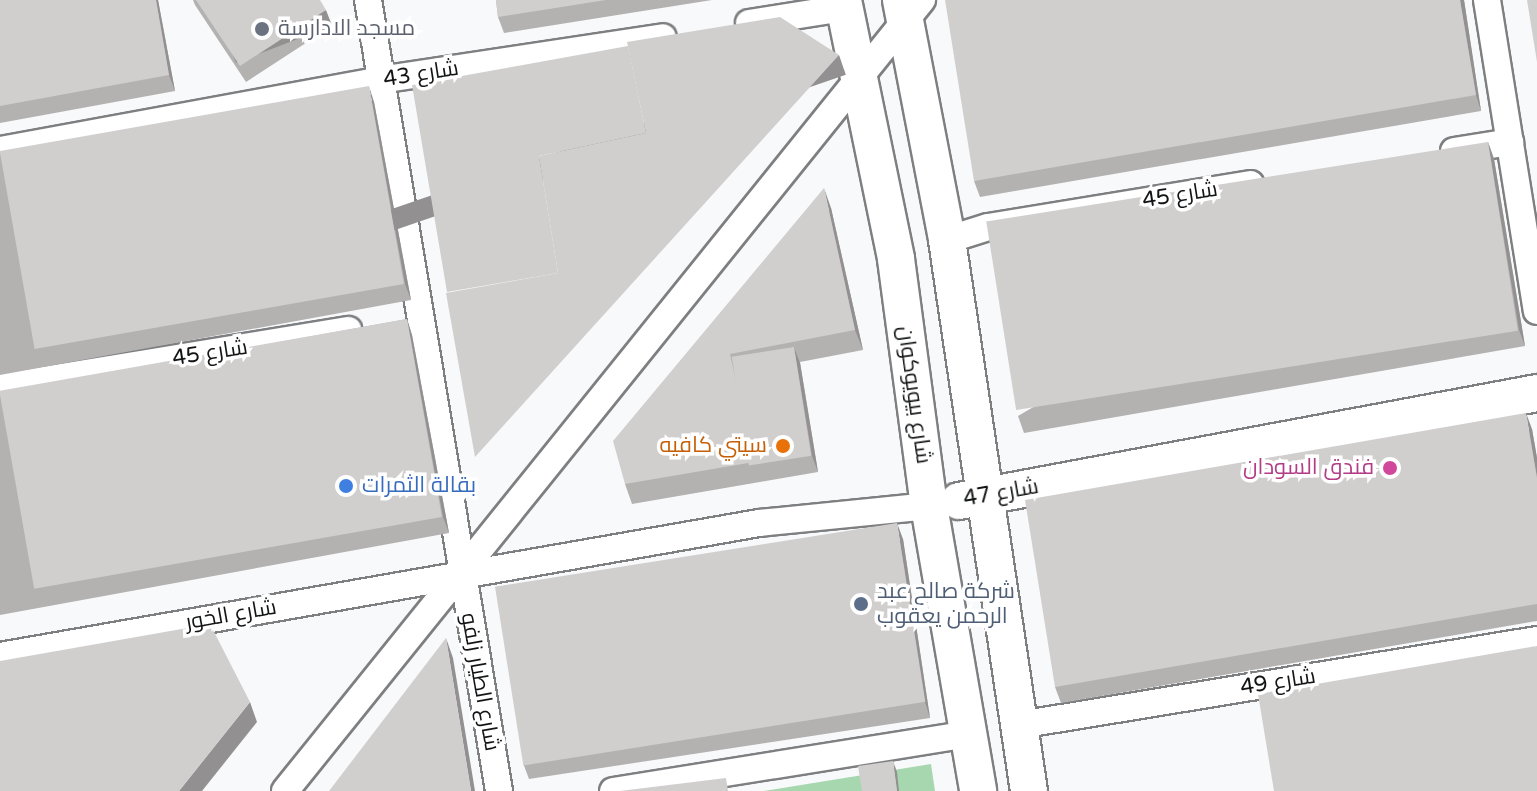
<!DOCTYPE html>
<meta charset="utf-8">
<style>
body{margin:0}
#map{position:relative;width:1537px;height:791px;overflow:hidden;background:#f8f9fb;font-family:"Varela Round",Cairo,sans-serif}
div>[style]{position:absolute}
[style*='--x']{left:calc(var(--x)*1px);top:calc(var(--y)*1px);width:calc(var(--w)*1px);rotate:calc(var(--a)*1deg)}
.green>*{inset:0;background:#a7d7af}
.roads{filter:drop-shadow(2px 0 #7e7f81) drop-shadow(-2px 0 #7e7f81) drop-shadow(0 2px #7e7f81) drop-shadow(0 -2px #7e7f81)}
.street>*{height:26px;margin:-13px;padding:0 13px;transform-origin:13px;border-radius:13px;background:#fff}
.secondary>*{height:36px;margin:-18px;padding:0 18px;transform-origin:18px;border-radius:18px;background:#fff}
.wall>*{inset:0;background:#b4b1b1}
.shaded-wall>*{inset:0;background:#929090;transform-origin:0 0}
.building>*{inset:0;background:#d1cece;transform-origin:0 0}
.dots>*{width:22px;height:22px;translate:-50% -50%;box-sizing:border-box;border:4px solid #fff;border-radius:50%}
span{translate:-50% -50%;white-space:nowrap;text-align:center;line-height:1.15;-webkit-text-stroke:7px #fff;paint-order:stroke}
.worship-label{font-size:22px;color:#5b616d}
.left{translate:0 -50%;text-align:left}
.street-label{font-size:22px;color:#131415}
.food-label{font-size:22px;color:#c56008}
.right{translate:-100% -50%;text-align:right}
.hotel-label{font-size:22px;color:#b23c85}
.shop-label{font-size:22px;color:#366cbe}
.service-label{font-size:22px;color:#4e5e75}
</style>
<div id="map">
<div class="green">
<i style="clip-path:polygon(931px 764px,935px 791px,764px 791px)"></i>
</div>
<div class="roads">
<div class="street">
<i style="--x:368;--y:0;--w:802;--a:80.6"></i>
<i style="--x:1487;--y:0;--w:315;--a:80.9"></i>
<i style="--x:749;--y:23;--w:96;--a:-9"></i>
<i style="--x:0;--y:150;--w:386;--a:-10.4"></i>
<i style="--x:380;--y:80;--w:286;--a:-8.6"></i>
<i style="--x:1454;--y:151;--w:57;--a:-9.1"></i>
<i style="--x:947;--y:240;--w:43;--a:-17.6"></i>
<i style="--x:988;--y:227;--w:266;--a:-9.3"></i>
<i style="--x:0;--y:387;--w:353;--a:-9.3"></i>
<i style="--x:0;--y:656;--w:771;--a:-9.94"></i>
<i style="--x:759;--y:523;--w:171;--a:-5.7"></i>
<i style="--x:1019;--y:725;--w:525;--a:-9.32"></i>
<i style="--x:285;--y:791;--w:1016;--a:-51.16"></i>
<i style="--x:613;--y:791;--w:362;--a:-9.1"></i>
</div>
<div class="secondary">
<i style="--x:843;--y:0;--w:264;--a:78.4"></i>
<i style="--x:896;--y:259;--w:249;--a:82.4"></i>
<i style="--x:929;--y:506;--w:289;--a:80.2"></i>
<i style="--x:901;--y:0;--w:244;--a:79.1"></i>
<i style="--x:947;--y:240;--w:557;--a:81.54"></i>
<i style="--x:959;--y:501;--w:588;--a:-10.58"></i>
</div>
</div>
<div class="wall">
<i style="clip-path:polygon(0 0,158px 0,175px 91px,0 123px)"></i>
<i style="clip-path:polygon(193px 0,196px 0,332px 26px,246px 82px,195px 5px)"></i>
<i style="clip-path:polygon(496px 0,712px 0,504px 33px,498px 17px)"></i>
<i style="clip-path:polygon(1464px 0,1481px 111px,980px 197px,974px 181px)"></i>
<i style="clip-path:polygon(374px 102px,411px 300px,0 375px,0 153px)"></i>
<i style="clip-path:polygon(1488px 142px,1494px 159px,1525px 346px,1024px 433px,1018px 416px)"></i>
<i style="clip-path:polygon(831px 208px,863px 350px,800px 362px,818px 472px,632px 504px,625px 484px)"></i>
<i style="clip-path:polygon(407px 319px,412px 335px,449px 533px,0 615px,0 393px)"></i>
<i style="clip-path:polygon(1532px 429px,1537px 458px,1537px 621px,1061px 703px,1055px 687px)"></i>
<i style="clip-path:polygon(903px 539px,930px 718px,529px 779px,523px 763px)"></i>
</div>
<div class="shaded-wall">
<i style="clip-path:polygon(156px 0,158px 0,175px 91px,169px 75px)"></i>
<i style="clip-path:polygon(1460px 0,1464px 0,1481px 111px,1476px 95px)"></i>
<i style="left:326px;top:10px;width:17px;height:103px;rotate:69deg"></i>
<i style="left:839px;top:55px;width:21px;height:542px;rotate:71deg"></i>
<i style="clip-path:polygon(369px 86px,374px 102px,411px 300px,405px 284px)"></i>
<i style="clip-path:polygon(1488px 142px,1494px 159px,1525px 346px,1519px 330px)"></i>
<i style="clip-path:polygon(824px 188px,831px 208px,863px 350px,855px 330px)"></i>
<i style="clip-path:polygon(407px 319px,412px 335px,449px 533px,443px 517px)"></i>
<i style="clip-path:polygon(794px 347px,800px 363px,818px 472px,812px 456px)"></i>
<i style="clip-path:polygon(1526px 413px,1532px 429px,1537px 458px,1537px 478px)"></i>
<i style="clip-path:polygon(897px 523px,903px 539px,930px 718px,925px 702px)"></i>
<i style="clip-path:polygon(446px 638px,453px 658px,475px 791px,471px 791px)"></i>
<i style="clip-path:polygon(250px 702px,257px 722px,202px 791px,179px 791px)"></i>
<i style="clip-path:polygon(893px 761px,897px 772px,899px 791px,897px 791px)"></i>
</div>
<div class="building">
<i style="clip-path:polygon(0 0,156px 0,169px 75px,0 106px)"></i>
<i style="clip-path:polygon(196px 0,320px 0,326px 10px,240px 66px)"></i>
<i style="clip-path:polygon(496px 0,606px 0,498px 17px)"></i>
<i style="clip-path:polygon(945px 0,1460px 0,1476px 95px,974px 181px)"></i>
<i style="clip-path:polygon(1527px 0,1537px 0,1537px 62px)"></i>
<i style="clip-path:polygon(780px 17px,839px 55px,475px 457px,446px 293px,558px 273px,539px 156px,646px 133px,627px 42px)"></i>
<i style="clip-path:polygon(628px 46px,646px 133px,539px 156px,558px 273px,447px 292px,412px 85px)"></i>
<i style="left:369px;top:86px;width:201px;height:375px;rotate:80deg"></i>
<i style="left:1488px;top:142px;width:191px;height:508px;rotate:81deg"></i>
<i style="clip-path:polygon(824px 188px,855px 330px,730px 354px,754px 462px,625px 484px,613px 441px)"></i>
<i style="left:407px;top:319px;width:201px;height:414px;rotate:80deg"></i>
<i style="left:794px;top:347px;width:110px;height:63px;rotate:81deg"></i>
<i style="clip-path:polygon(1526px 413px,1537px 478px,1537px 604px,1055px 687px,1025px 500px)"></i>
<i style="left:897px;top:523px;width:181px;height:407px;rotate:81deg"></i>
<i style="clip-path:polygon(210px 624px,250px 702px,179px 791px,0 791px,0 661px)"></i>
<i style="clip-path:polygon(446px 638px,471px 791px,329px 791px)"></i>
<i style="clip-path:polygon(1537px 646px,1537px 791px,1274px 791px,1258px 694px)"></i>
<i style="clip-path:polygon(893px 761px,897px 791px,862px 791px,858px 766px)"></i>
<i style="clip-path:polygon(726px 778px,728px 791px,620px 791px)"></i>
</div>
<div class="dots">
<i style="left:262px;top:29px;background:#6b7280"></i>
<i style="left:783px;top:446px;background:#e8710a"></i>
<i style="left:1390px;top:468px;background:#d1479c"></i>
<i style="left:346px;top:486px;background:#3f7fe0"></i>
<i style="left:861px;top:604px;background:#5c6f8a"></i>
</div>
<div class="worship-label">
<span class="left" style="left:278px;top:29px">مسجد الادارسة</span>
</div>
<div class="street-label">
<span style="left:421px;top:74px;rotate:-9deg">شارع 43</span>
<span style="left:1180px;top:195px;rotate:-9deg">شارع 45</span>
<span style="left:210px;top:353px;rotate:-9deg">شارع 45</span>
<span style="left:914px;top:395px;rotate:82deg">شارع بيويوكوان</span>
<span style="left:1001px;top:493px;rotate:-10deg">شارع 47</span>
<span style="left:231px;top:615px;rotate:-10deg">شارع الخور</span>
<span style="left:480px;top:682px;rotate:80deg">شارع الطيار زلفو</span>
<span style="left:1278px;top:682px;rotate:-9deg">شارع 49</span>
</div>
<div class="food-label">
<span class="right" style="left:767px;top:446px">سيتي كافيه</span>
</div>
<div class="hotel-label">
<span class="right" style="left:1374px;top:468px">فندق السودان</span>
</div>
<div class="shop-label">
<span class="left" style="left:362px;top:486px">بقالة الثمرات</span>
</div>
<div class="service-label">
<span class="left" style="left:877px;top:604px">شركة صالح عبد<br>الرحمن يعقوب</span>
</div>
</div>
